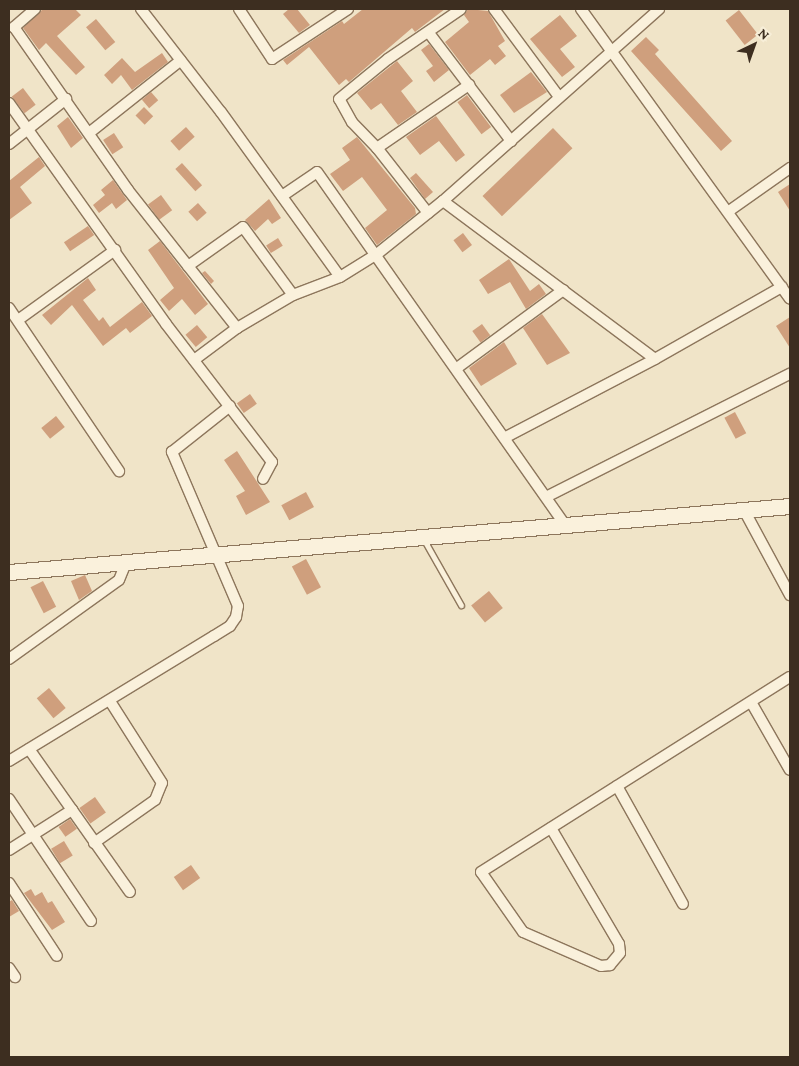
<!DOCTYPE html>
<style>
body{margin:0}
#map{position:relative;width:799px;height:1066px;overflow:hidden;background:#f0e4c8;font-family:"Crimson Pro",serif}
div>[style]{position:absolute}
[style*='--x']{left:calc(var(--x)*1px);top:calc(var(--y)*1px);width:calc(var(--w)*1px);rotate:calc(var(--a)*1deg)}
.building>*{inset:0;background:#cf9f7d;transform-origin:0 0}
.roads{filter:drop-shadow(1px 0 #8d765c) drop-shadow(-1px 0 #8d765c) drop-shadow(0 1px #8d765c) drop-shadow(0 -1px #8d765c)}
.lane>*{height:5px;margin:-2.5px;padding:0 2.5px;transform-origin:2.5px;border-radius:2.5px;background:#faf1dc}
.street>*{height:10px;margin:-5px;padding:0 5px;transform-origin:5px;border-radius:5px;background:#faf1dc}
.secondary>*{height:15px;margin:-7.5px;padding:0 7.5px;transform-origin:7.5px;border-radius:7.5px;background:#faf1dc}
span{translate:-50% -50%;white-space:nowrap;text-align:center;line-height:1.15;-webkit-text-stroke:4px #f7eed8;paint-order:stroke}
.frame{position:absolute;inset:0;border:10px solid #3d2e20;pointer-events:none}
.north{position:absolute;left:729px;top:20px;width:50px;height:50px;-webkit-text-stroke:4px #f7eed8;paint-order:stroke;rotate:42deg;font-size:14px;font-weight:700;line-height:20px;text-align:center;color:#3d2e20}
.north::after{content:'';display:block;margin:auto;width:18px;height:22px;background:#3d2e20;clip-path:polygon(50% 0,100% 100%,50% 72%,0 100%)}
</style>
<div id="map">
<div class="building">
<i style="clip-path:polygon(43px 9px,75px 9px,81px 15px,57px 36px,85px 67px,76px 75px,46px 43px,39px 50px,23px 28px)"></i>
<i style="clip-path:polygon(289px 9px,297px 9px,310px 25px,299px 33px,283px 14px)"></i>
<i style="clip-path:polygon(363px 9px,445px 9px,415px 32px,412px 28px,349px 82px,346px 79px,339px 85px,309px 47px,287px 65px,283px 60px,342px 21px,344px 24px)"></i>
<i style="clip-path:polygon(468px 9px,488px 11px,505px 41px,498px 46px,506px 56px,495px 65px,490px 59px,470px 75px,445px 42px,469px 22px,464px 15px)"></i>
<i style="left:739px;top:10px;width:31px;height:17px;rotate:52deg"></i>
<i style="clip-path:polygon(560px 15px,577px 36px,560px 49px,575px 67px,562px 77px,530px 39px)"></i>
<i style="left:96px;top:19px;width:30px;height:13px;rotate:50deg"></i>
<i style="clip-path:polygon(646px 37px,659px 50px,655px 54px,732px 141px,721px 151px,631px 51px)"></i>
<i style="clip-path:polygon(429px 44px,449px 70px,434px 82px,426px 71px,433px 66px,421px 50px)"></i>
<i style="clip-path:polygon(162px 53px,168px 62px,132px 90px,121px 75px,112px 84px,104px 75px,122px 58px,135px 72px)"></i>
<i style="clip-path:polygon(397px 61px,413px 81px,401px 91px,417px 112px,398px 125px,381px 103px,371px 110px,357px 93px)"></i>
<i style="clip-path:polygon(531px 72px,547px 92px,514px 113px,500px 95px)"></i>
<i style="left:23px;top:88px;width:21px;height:14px;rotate:53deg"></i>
<i style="left:151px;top:92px;width:11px;height:12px;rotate:49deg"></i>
<i style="left:467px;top:95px;width:40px;height:12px;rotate:53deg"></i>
<i style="left:144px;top:107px;width:13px;height:12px;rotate:45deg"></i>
<i style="clip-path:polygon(436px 116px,465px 155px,456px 162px,439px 141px,420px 155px,406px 137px)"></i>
<i style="clip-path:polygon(68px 117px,83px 138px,71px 148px,57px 126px)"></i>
<i style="left:186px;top:127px;width:13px;height:21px;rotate:48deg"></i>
<i style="left:553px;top:128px;width:28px;height:98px;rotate:46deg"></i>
<i style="left:114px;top:133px;width:17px;height:13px;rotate:57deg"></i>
<i style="clip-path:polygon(357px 137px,415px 208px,416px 214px,377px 245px,365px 228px,387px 210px,362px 177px,343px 191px,330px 174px,350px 160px,342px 148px)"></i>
<i style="clip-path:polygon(39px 157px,45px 166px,20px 187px,32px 203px,9px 220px,9px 181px)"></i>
<i style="left:182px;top:163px;width:30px;height:9px;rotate:48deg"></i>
<i style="clip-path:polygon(416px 173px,433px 192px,425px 199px,410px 178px)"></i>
<i style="clip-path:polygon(113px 180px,127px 200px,116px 209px,112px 203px,99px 213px,93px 205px,105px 195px,101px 190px)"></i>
<i style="clip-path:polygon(790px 184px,790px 211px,778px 192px)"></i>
<i style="left:161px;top:195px;width:19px;height:16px;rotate:54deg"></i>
<i style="clip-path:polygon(269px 199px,281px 218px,272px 224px,268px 219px,255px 231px,245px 220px)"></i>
<i style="left:198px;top:203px;width:13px;height:13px;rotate:48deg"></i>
<i style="left:88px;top:226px;width:11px;height:29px;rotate:56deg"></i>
<i style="left:463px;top:233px;width:15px;height:12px;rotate:53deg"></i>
<i style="left:278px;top:238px;width:9px;height:14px;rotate:58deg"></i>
<i style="clip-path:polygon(160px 241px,208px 304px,195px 315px,182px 299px,169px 311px,160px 300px,174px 288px,148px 250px)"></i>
<i style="clip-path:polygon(509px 259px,530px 291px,539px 284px,546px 294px,526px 309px,510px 282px,488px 294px,479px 280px)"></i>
<i style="clip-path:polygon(205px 271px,214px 281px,211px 284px,202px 273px)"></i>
<i style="clip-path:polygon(88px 278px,96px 290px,83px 300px,99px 321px,103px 317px,110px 327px,142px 302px,152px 316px,130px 333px,126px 328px,103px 346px,72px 305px,51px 325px,42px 315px)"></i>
<i style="clip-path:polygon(542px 314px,570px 353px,547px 365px,523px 328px)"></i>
<i style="clip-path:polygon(790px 317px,790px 348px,776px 326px)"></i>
<i style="left:482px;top:324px;width:14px;height:12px;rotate:54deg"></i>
<i style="left:197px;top:325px;width:16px;height:15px;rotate:50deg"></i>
<i style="clip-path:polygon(504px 342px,517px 364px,481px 386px,469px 368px)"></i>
<i style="left:250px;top:394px;width:12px;height:16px;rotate:55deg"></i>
<i style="left:735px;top:412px;width:24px;height:12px;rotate:62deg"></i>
<i style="left:56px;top:416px;width:14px;height:19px;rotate:51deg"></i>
<i style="clip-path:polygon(237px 451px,270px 502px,246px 515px,236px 496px,245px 491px,224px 460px)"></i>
<i style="left:306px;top:492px;width:17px;height:28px;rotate:62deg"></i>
<i style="left:306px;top:559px;width:32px;height:16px;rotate:62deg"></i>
<i style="clip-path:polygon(85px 575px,92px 591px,79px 600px,71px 581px)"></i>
<i style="left:43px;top:581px;width:29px;height:14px;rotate:63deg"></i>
<i style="left:489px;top:591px;width:22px;height:23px;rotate:51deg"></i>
<i style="left:49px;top:688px;width:26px;height:16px;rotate:50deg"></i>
<i style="left:95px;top:797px;width:19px;height:19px;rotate:55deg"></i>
<i style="left:70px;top:819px;width:12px;height:14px;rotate:55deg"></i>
<i style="left:64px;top:841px;width:17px;height:15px;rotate:59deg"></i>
<i style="left:191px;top:865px;width:16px;height:21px;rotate:55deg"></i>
<i style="clip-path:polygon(31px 889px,35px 896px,42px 892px,48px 903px,52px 901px,65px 922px,52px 930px,24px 893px)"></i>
<i style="clip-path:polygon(12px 900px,19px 911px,9px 917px,9px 902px)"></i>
</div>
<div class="roads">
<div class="lane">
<i style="--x:424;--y:540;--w:75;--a:60.4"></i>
</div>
<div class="street">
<i style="--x:35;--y:9;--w:28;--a:139"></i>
<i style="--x:14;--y:27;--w:199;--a:55"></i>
<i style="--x:128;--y:190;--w:176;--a:51.7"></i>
<i style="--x:141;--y:9;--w:130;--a:52.2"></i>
<i style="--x:221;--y:112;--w:203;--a:54.2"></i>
<i style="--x:239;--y:9;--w:60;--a:56.6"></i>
<i style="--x:272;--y:59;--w:91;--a:-33.3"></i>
<i style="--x:494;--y:9;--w:109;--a:53.5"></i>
<i style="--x:581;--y:9;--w:357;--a:54.2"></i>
<i style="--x:429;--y:33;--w:136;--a:52.8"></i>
<i style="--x:9;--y:103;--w:271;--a:54.6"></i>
<i style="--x:166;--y:324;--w:174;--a:52.5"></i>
<i style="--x:272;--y:462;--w:19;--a:118"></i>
<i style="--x:89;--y:133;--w:117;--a:-38.4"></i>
<i style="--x:9;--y:144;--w:73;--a:-38.3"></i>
<i style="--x:377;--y:148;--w:112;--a:-34.4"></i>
<i style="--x:282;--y:196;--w:42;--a:-34.4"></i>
<i style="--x:317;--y:172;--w:431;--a:54.9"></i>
<i style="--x:443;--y:201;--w:264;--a:36.7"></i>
<i style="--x:729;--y:211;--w:75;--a:-35.2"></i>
<i style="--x:428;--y:213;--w:83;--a:-128.1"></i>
<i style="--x:377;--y:148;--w:36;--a:-134"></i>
<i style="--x:352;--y:122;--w:26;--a:-119"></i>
<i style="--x:339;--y:99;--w:63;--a:-39.2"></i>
<i style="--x:388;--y:59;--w:88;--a:-34.4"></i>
<i style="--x:188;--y:266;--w:67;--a:-35.3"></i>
<i style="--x:243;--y:227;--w:84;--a:53.7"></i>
<i style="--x:9;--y:308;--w:197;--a:56"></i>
<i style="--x:18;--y:320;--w:120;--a:-35.8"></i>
<i style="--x:194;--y:360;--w:54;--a:-36.7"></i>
<i style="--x:237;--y:328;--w:65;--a:-30.5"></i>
<i style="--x:293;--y:295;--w:50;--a:-21"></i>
<i style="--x:340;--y:277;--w:44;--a:-31.9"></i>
<i style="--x:377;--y:254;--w:85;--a:-38.8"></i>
<i style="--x:443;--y:201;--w:289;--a:-41.6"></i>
<i style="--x:457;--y:368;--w:132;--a:-36.3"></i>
<i style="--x:506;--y:437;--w:168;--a:-27.6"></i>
<i style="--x:655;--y:359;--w:146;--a:-29.6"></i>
<i style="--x:548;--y:496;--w:271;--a:-26.8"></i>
<i style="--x:744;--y:510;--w:97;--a:61.6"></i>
<i style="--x:9;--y:659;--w:135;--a:-35.7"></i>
<i style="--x:119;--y:580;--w:16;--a:-68"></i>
<i style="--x:751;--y:702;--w:78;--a:60.2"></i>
<i style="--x:29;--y:749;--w:175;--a:54.8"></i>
<i style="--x:9;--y:761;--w:240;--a:-31.4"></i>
<i style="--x:214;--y:636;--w:19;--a:-32"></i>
<i style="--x:230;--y:626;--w:11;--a:-56"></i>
<i style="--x:236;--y:617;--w:11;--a:-80"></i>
<i style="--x:238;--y:606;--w:168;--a:-113.2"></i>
<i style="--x:172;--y:452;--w:74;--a:-38.4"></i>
<i style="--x:617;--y:786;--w:135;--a:60.8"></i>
<i style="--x:9;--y:799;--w:147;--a:56.1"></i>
<i style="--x:551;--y:828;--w:134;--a:59.6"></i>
<i style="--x:619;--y:944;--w:9;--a:84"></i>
<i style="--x:620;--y:953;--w:16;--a:130"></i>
<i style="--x:610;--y:965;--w:9;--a:174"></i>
<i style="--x:601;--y:966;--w:85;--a:-156.4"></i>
<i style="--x:523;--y:932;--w:73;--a:-125"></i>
<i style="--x:481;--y:872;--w:365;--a:-32.3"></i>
<i style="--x:94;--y:843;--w:75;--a:-35.2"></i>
<i style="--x:155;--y:800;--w:18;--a:-68"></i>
<i style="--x:162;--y:783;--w:97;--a:-122.4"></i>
<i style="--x:9;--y:850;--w:75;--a:-32.4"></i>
<i style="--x:9;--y:883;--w:87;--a:56.7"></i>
<i style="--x:9;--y:968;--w:11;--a:56"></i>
</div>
<div class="secondary">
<i style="--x:9;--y:572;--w:784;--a:-4.83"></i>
</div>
</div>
<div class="frame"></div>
<div class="north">N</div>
</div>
